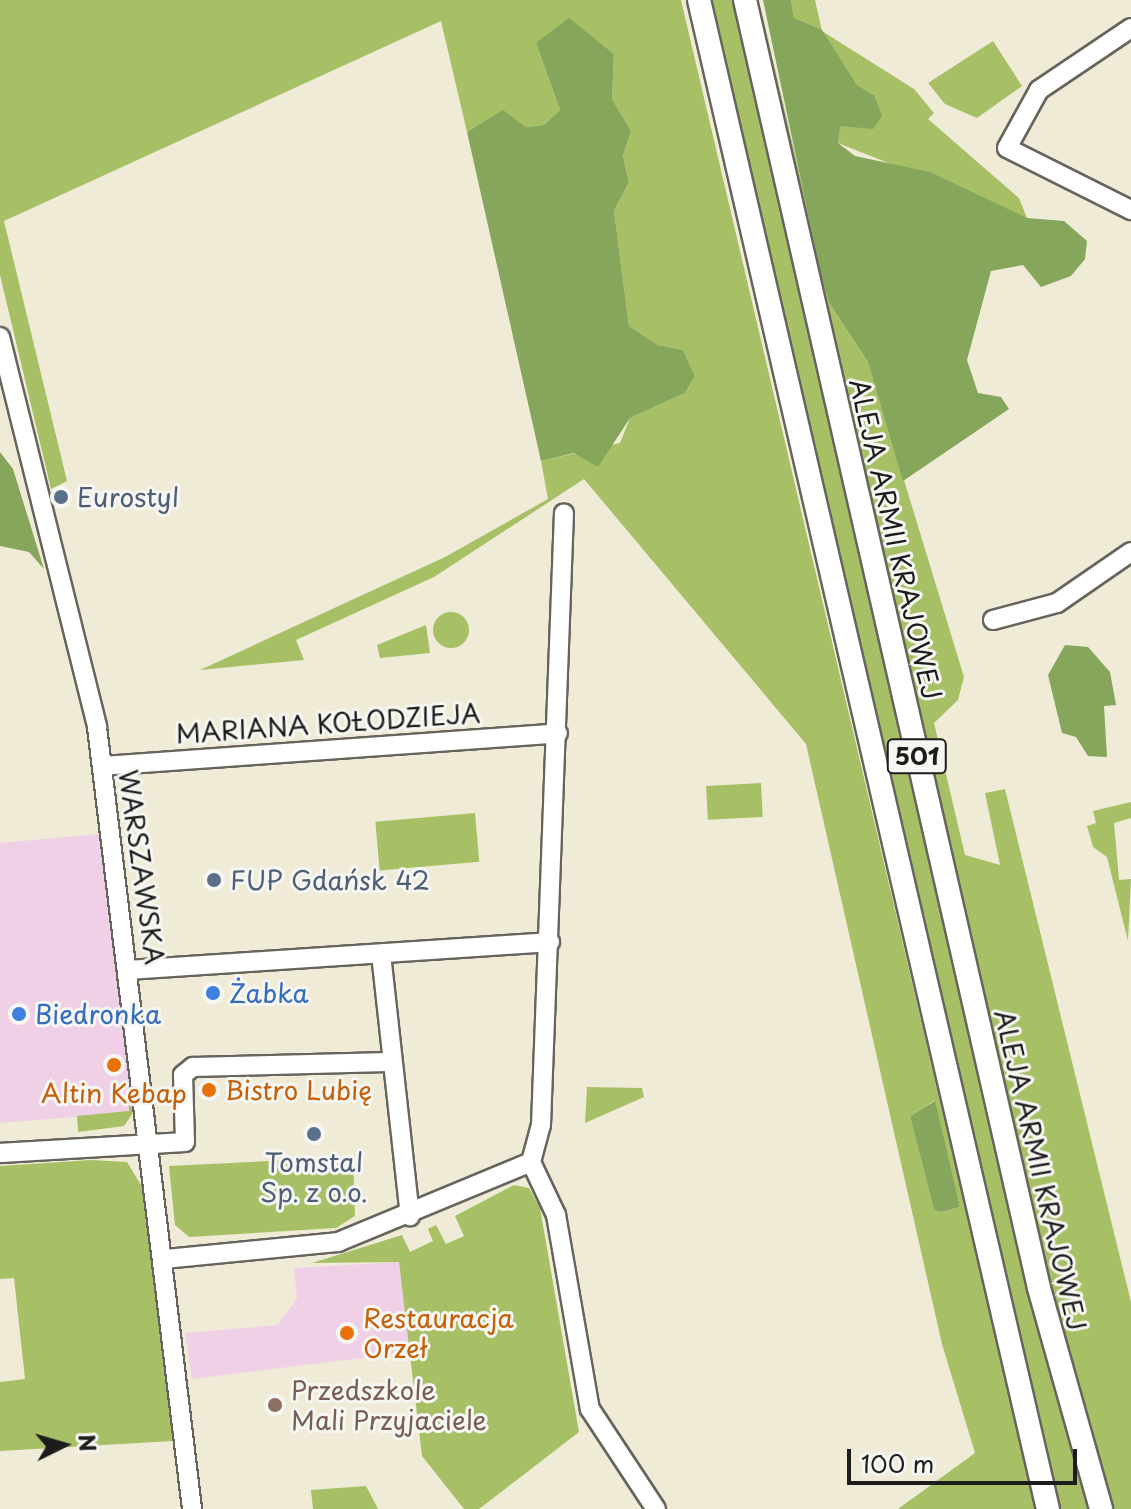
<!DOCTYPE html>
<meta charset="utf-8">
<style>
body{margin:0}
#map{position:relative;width:1131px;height:1509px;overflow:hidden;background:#efebd6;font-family:"Playpen Sans",sans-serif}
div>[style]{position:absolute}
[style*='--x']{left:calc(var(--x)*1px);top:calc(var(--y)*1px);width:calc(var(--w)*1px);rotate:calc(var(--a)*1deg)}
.built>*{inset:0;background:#efd0e6}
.green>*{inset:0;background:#a7c066;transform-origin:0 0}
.round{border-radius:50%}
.forest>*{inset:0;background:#85a65b}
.roads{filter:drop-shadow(2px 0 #66645d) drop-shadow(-2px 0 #66645d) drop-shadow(0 2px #66645d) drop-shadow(0 -2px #66645d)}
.minor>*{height:18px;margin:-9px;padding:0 9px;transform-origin:9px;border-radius:9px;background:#fff}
.major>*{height:22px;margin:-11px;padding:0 11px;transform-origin:11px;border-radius:11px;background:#fff}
.dots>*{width:22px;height:22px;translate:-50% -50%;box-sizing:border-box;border:4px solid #f6f6f2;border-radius:50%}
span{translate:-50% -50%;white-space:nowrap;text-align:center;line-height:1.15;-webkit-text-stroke:6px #f6f6f2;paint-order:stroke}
.shield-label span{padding:2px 6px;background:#f6f6f2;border:2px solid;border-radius:6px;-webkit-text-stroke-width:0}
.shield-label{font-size:24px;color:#1c1c1c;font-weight:700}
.service-label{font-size:26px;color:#4e5e75}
.left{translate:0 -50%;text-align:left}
.street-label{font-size:26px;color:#1c1c1c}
.shop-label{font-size:26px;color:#366cbe}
.food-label{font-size:26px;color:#c56008}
.education-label{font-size:26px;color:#785e54}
.north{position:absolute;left:24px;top:1405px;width:80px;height:80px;-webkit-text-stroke:6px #f6f6f2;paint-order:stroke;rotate:85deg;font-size:22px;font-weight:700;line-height:32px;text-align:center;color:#1c1c1c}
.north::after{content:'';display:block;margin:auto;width:28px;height:36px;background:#1c1c1c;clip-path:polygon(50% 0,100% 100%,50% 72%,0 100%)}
.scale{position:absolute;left:847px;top:1449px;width:230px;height:36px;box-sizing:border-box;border:4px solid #1c1c1c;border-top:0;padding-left:10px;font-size:24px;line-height:28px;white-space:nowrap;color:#1c1c1c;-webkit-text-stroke:6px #f6f6f2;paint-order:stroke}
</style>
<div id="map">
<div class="built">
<i style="clip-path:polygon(99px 834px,135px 1112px,0 1123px,0 843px)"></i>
<i style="clip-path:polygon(399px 1262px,410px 1352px,192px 1379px,185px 1333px,278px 1325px,297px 1298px,294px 1268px)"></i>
</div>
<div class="green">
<i style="clip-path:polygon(evenodd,0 0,681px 0,1036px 1509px,898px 1509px,975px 1453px,942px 1344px,806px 744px,584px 479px,434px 577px,296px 640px,304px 660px,200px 670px,445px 557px,548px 499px,541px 461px,620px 443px,630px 418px,685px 393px,695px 376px,683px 350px,658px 345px,629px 326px,614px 211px,629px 182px,623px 156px,631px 131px,612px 99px,614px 54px,600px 43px,536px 43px,560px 110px,544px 125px,526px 127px,503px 111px,467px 132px,441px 21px,4px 221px,67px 481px,51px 489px,0 275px,0 0,934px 1101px,960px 1207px,941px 1212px,934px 1210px,910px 1116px,934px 1101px)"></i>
<i style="clip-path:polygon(708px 0,734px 0,1024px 1266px,1091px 1509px,1059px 1509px)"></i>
<i style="clip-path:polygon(759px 0,830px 304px,868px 362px,964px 677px,958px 700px,934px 723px,965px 855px,1000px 865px,985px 793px,1005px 789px,1131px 1302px,1131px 1509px,1114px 1509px,1062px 1339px)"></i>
<i style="clip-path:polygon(791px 0,815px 0,822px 31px,914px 89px,934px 113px,928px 119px,1019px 198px,1027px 218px,838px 143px,839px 126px,853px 122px,874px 95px,857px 85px,822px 31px,794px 18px)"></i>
<i style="clip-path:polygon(993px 41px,1022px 86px,977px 118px,945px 104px,928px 83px)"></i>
<i class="round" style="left:433px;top:612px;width:36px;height:36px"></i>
<i style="clip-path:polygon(426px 625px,430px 653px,380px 658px,377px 645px)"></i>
<i style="left:761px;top:783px;width:34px;height:55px;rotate:87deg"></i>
<i style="clip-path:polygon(1131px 802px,1131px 818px,1114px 823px,1119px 880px,1131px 879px,1128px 941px,1107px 857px,1093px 847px,1087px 826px,1096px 823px,1093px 811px)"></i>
<i style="left:475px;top:813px;width:49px;height:100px;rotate:85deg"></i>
<i style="clip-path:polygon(587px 1087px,642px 1088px,644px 1097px,585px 1123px)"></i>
<i style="clip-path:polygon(129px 1098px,133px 1113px,124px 1126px,78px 1132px,77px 1116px,129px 1111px)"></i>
<i style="clip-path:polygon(353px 1157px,355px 1216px,336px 1228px,189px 1237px,175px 1225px,169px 1166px)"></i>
<i style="clip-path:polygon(91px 1160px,127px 1162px,144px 1190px,173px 1441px,0 1451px,0 1382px,25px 1379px,14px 1278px,0 1279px,0 1166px)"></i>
<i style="clip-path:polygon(514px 1185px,529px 1188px,540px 1208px,579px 1432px,479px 1509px,464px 1509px,422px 1456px,399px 1262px,312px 1263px,402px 1235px,410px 1252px,433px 1241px,428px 1229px,436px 1225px,446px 1244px,464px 1236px,455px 1216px)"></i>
<i style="clip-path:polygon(366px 1486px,378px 1509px,313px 1509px,311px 1490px)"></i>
</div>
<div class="forest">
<i style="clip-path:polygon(763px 0,791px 0,794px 18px,822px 30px,857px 85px,874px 95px,882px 116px,873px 129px,840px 126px,838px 143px,855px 156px,930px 172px,1027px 218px,1064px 221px,1087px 241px,1085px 259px,1071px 276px,1041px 287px,1023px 265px,991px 271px,967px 360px,978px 393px,1001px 397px,1009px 409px,903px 481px,868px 362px,830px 304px,821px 275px)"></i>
<i style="clip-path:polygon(569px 18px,614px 54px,612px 99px,631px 131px,623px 156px,629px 182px,614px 211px,629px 326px,658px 345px,683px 350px,695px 376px,685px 393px,630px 418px,598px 467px,574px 453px,541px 461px,467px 132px,503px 110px,526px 127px,544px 125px,560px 110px,536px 43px)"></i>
<i style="clip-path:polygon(0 452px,13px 469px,44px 569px,29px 552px,0 546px)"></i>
<i style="clip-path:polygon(1065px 645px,1088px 647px,1110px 672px,1116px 705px,1104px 706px,1107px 757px,1088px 756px,1076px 737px,1062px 733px,1048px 675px)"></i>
<i style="clip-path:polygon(935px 1101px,960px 1207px,941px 1212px,934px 1210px,910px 1116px)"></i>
</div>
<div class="roads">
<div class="minor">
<i style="--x:1131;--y:28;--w:111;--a:146"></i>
<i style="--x:1039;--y:90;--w:66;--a:118.9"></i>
<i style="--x:1007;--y:148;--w:139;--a:26.6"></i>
<i style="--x:0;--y:337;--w:402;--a:76"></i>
<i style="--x:97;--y:727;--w:788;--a:83.07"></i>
<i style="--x:993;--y:620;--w:66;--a:-14.9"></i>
<i style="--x:1057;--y:603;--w:90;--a:-34.6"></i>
<i style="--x:102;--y:766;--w:457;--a:-4.1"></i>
<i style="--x:381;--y:954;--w:264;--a:83.7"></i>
<i style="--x:129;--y:970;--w:422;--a:-3.8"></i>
<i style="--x:0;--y:1153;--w:185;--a:-3.4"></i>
<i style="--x:185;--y:1142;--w:67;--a:-91.7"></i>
<i style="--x:183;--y:1075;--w:13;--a:-39"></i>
<i style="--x:193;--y:1067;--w:196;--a:-1.5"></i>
<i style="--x:531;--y:1162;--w:38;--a:-75"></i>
<i style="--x:541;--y:1125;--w:612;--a:-87.85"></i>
<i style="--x:531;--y:1162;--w:59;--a:64.7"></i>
<i style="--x:556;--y:1215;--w:197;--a:80.1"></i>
<i style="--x:590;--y:1409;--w:120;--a:56.6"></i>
<i style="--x:165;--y:1259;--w:174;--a:-5.6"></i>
<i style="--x:338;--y:1242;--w:209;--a:-22.5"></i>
</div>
<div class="major">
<i style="--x:699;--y:0;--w:1549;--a:76.98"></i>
<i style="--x:745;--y:0;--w:1321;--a:77.14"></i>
<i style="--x:1039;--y:1288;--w:230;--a:74.3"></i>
</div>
</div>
<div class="dots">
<i style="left:61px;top:497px;background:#5c6f8a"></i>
<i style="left:214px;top:880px;background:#5c6f8a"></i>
<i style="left:213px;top:993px;background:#3f7fe0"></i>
<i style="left:19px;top:1014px;background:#3f7fe0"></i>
<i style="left:114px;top:1065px;background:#e8710a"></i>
<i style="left:209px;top:1090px;background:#e8710a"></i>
<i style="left:314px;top:1134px;background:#5c6f8a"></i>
<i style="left:347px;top:1333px;background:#e8710a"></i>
<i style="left:275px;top:1405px;background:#8d6e63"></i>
</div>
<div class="shield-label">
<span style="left:917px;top:756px">501</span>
</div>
<div class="service-label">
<span class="left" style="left:77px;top:497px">Eurostyl</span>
<span class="left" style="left:230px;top:880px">FUP Gdańsk 42</span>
<span style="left:314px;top:1177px">Tomstal<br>Sp. z o.o.</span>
</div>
<div class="street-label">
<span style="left:896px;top:539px;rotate:77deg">ALEJA ARMII KRAJOWEJ</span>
<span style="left:328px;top:723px;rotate:-4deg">MARIANA KOŁODZIEJA</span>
<span style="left:142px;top:867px;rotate:82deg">WARSZAWSKA</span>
<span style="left:1041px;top:1170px;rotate:77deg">ALEJA ARMII KRAJOWEJ</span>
</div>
<div class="shop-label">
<span class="left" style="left:229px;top:993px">Żabka</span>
<span class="left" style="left:35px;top:1014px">Biedronka</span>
</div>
<div class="food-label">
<span class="left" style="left:225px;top:1090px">Bistro Lubię</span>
<span style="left:114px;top:1093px">Altin Kebap</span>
<span class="left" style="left:363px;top:1333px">Restauracja<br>Orzeł</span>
</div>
<div class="education-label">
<span class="left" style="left:291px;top:1405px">Przedszkole<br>Mali Przyjaciele</span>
</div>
<div class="north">N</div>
<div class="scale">100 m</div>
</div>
